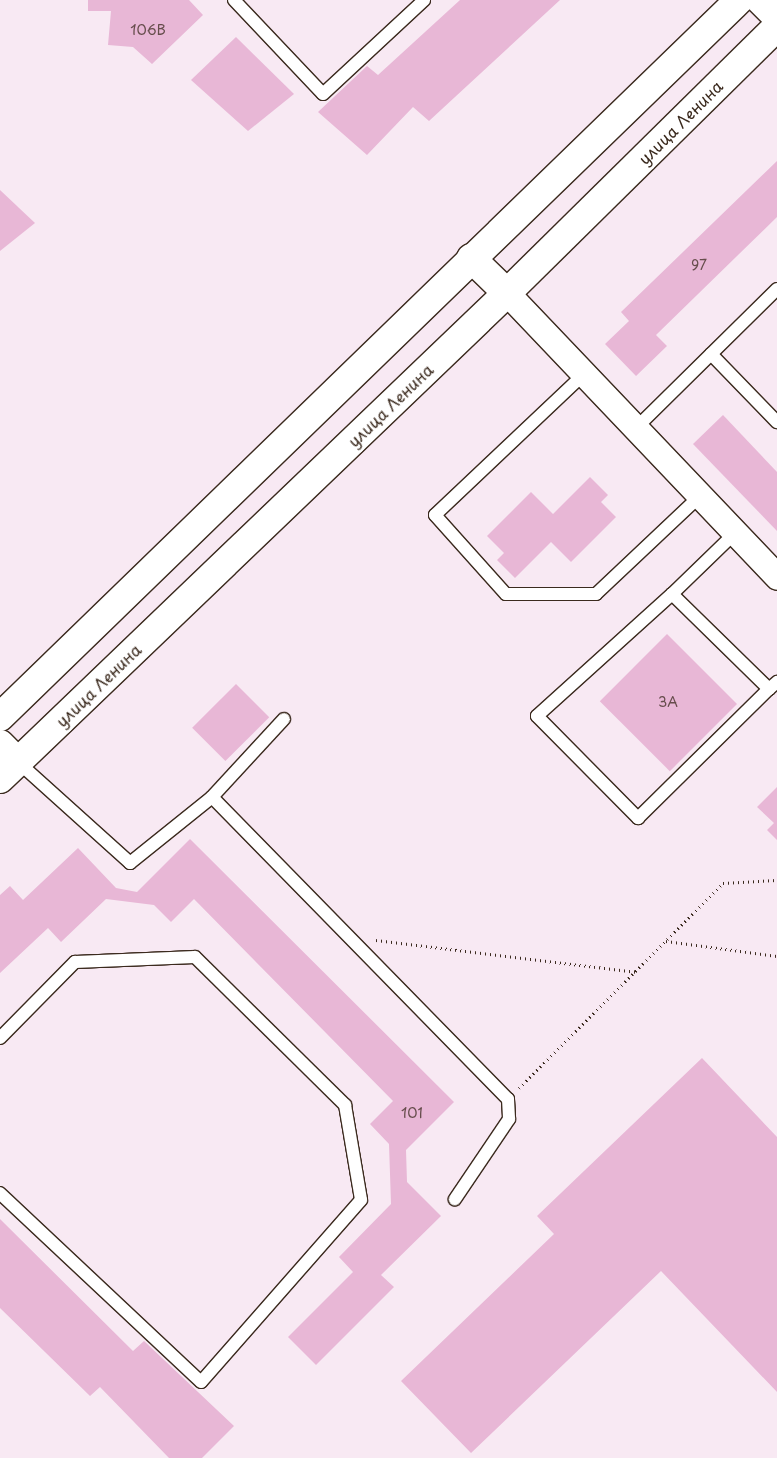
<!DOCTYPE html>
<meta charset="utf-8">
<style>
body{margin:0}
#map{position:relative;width:777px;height:1458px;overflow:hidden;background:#f8e9f3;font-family:"Playpen Sans",sans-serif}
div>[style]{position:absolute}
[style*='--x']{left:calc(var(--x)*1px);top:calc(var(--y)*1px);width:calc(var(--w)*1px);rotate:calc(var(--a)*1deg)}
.building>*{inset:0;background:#e8b7d6;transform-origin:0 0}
.path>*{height:3px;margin-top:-1.5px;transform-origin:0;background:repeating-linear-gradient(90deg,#3b2a1e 0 1px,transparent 0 5px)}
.roads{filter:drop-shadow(1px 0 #3b2a1e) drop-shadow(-1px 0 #3b2a1e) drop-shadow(0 1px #3b2a1e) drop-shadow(0 -1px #3b2a1e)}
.service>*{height:12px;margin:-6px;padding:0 6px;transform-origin:6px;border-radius:6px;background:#fff}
.minor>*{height:25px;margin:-12.5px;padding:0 12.5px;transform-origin:12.5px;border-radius:12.5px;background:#fff}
.secondary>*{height:28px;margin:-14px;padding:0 14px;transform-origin:14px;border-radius:14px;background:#fff}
span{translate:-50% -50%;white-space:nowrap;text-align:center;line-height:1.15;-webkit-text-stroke:5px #fff;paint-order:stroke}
.number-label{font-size:14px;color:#664d4c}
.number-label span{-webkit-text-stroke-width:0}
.street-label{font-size:16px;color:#3b2a1e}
</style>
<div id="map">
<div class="building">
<i style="clip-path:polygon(88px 0,189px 0,203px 15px,152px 64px,133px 47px,108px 45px,111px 11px,88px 11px)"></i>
<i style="clip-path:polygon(460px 0,560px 0,429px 121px,413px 107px,367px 155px,318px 112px,367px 66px,378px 75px)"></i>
<i style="clip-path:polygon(236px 37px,294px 94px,248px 131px,191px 80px)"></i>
<i style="clip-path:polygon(777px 161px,777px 217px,656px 335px,667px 346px,636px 376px,605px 344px,629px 321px,621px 312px)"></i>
<i style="clip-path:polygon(0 190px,35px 223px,0 251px)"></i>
<i style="clip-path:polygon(723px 415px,777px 472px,777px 531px,693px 444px)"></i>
<i style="clip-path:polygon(590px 477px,608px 495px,601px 502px,616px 517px,571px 562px,551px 542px,515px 578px,497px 560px,504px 553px,487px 536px,531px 492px,553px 514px)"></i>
<i style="left:667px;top:634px;width:99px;height:95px;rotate:45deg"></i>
<i style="left:236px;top:684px;width:47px;height:62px;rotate:45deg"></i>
<i style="clip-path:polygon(777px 787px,777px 840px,767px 830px,774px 823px,757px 807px)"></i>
<i style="clip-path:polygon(190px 839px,454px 1102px,406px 1150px,407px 1182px,441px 1216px,381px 1275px,394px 1287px,316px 1365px,288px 1337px,353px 1272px,339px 1257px,391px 1204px,389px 1144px,370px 1124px,393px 1101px,194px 899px,171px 922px,154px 905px,106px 899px,61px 942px,48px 928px,0 973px,0 895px,10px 886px,23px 900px,78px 848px,116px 888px,137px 892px)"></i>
<i style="clip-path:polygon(702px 1058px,777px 1137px,777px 1392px,661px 1271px,471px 1453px,401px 1381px,554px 1234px,537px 1216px)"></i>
<i style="clip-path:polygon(0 1219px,133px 1351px,144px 1341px,234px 1426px,202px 1458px,169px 1458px,100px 1387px,90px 1396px,0 1308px)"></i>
</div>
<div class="path">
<i style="--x:376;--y:940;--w:261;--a:7"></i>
<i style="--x:666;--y:941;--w:112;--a:7.7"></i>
<i style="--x:519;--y:1088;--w:289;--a:-45.1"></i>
<i style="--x:723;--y:883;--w:54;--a:-3.2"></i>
</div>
<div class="roads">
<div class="service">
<i style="--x:234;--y:0;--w:129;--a:46.6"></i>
<i style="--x:323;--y:94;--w:138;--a:-42.9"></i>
<i style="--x:711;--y:354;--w:95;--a:45.9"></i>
<i style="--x:584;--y:374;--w:205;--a:136.6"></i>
<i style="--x:435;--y:515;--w:106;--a:48.1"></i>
<i style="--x:506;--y:594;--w:90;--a:0"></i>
<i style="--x:596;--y:594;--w:143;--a:-43.3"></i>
<i style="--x:636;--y:428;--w:198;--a:-44.6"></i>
<i style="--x:735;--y:533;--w:88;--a:135.9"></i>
<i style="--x:672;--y:594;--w:136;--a:44.4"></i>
<i style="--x:769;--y:689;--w:11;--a:-41"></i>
<i style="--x:672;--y:594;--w:182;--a:137.9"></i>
<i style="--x:537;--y:716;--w:144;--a:45.3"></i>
<i style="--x:638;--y:818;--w:184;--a:-44.6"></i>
<i style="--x:18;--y:762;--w:151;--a:42"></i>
<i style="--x:130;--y:863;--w:105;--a:-38.8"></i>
<i style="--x:212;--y:797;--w:423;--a:45.6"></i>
<i style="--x:508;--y:1099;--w:20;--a:87"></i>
<i style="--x:509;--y:1119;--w:97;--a:124"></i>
<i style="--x:212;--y:797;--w:106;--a:-47.3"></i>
<i style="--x:0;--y:1038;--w:107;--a:-45.4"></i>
<i style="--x:75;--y:962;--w:120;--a:-2.4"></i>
<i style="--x:195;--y:957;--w:211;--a:44.6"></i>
<i style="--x:345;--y:1105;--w:96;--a:80.4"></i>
<i style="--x:361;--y:1200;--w:242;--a:131.3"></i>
<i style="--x:201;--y:1382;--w:276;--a:-136.8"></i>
</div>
<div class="minor">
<i style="--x:507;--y:293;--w:392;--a:46.4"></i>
</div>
<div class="secondary">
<i style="--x:760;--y:0;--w:24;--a:45"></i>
<i style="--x:471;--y:258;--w:50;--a:44.2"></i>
<i style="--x:0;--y:717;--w:1030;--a:-44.13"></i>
<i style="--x:0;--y:744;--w:25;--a:45"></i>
<i style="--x:0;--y:779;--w:702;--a:-43.79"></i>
<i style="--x:507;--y:293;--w:379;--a:-44.6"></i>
</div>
</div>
<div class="number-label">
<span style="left:148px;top:30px">106В</span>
<span style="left:699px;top:265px">97</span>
<span style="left:668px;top:702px">3А</span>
<span style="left:412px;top:1113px">101</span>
</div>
<div class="street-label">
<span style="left:680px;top:122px;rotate:-45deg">улица Ленина</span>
<span style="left:390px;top:405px;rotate:-44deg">улица Ленина</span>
<span style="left:98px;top:685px;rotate:-44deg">улица Ленина</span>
</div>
</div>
